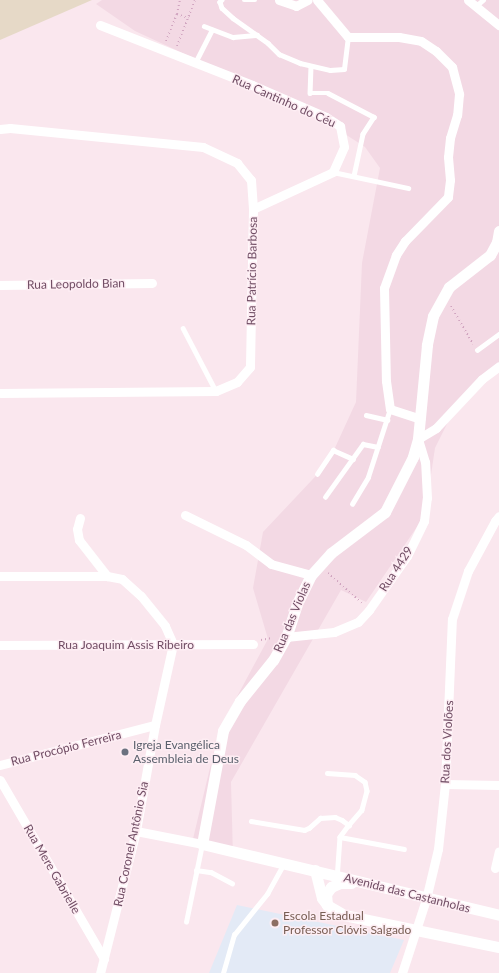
<!DOCTYPE html>
<meta charset="utf-8">
<style>
body{margin:0}
#map{position:relative;width:499px;height:973px;overflow:hidden;background:#fae7ee;font-family:Lato,sans-serif}
div>[style]{position:absolute}
[style*='--x']{left:calc(var(--x)*1px);top:calc(var(--y)*1px);width:calc(var(--w)*1px);rotate:calc(var(--a)*1deg)}
.residential>*{inset:0;background:#f3d9e4}
.education>*{inset:0;background:#e3eaf6}
.green>*{inset:0;background:#e6d9c7}
.path>*{height:2px;margin-top:-1px;transform-origin:0;background:repeating-linear-gradient(90deg,#d1a5c0 0 1px,transparent 0 4px)}
.service>*{height:4.5px;margin:-2.25px;padding:0 2.25px;transform-origin:2.25px;border-radius:2.25px;background:#fff}
.minor>*{height:9px;margin:-4.5px;padding:0 4.5px;transform-origin:4.5px;border-radius:4.5px;background:#fff}
.tertiary>*{height:11px;margin:-5.5px;padding:0 5.5px;transform-origin:5.5px;border-radius:5.5px;background:#fff}
.dots>*{width:11px;height:11px;translate:-50% -50%;box-sizing:border-box;border:2px solid #fdedf3;border-radius:50%}
span{translate:-50% -50%;white-space:nowrap;text-align:center;line-height:1.15;-webkit-text-stroke:3px #fdedf3;paint-order:stroke}
.street-label{font-size:12px;color:#714e65}
.worship-label{font-size:12px;color:#5b616d}
.left{translate:0 -50%;text-align:left}
.education-label{font-size:12px;color:#785e54}
</style>
<div id="map">
<div class="residential">
<i style="clip-path:polygon(102px 0,499px 0,499px 370px,452px 414px,435px 448px,425px 515px,366px 602px,341px 590px,231px 782px,233px 857px,192px 843px,219px 730px,268px 639px,253px 588px,263px 532px,328px 463px,356px 402px,362px 263px,380px 168px,365px 147px,314px 114px,135px 31px,96px 4px)"></i>
</div>
<div class="education">
<i style="clip-path:polygon(237px 905px,404px 940px,390px 973px,209px 973px)"></i>
</div>
<div class="green">
<i style="clip-path:polygon(0 0,92px 0,0 40px)"></i>
</div>
<div class="path">
<i style="--x:177;--y:14;--w:12;--a:20"></i>
<i style="--x:166;--y:41;--w:29;--a:-68"></i>
<i style="--x:177;--y:14;--w:14;--a:-78"></i>
<i style="--x:177;--y:46;--w:49;--a:-68.6"></i>
<i style="--x:451;--y:306;--w:44;--a:59.9"></i>
<i style="--x:328;--y:573;--w:45;--a:41.4"></i>
<i style="--x:261;--y:640;--w:11;--a:-10"></i>
</div>
<div class="service">
<i style="--x:222;--y:0;--w:3;--a:135"></i>
<i style="--x:220;--y:2;--w:6;--a:72"></i>
<i style="--x:222;--y:8;--w:15;--a:42"></i>
<i style="--x:233;--y:18;--w:43;--a:35.5"></i>
<i style="--x:268;--y:43;--w:16;--a:45"></i>
<i style="--x:279;--y:54;--w:23;--a:23"></i>
<i style="--x:300;--y:63;--w:31;--a:13"></i>
<i style="--x:330;--y:70;--w:14;--a:-4"></i>
<i style="--x:344;--y:69;--w:32;--a:-83"></i>
<i style="--x:244;--y:0;--w:11;--a:0"></i>
<i style="--x:476;--y:6;--w:9;--a:-41"></i>
<i style="--x:204;--y:26;--w:31;--a:21"></i>
<i style="--x:233;--y:37;--w:24;--a:-5"></i>
<i style="--x:195;--y:63;--w:37;--a:-63"></i>
<i style="--x:311;--y:66;--w:27;--a:92"></i>
<i style="--x:310;--y:93;--w:18;--a:0"></i>
<i style="--x:328;--y:93;--w:52;--a:27.6"></i>
<i style="--x:374;--y:117;--w:20;--a:123"></i>
<i style="--x:363;--y:134;--w:43;--a:102.1"></i>
<i style="--x:333;--y:172;--w:77;--a:12"></i>
<i style="--x:183;--y:328;--w:71;--a:62.4"></i>
<i style="--x:477;--y:350;--w:27;--a:-36"></i>
<i style="--x:366;--y:415;--w:22;--a:13"></i>
<i style="--x:317;--y:474;--w:29;--a:-56"></i>
<i style="--x:333;--y:450;--w:22;--a:24"></i>
<i style="--x:325;--y:497;--w:65;--a:-54.4"></i>
<i style="--x:363;--y:444;--w:15;--a:11"></i>
<i style="--x:352;--y:504;--w:31;--a:-59"></i>
<i style="--x:368;--y:477;--w:71;--a:-72.1"></i>
<i style="--x:327;--y:773;--w:28;--a:4"></i>
<i style="--x:355;--y:775;--w:12;--a:35"></i>
<i style="--x:365;--y:782;--w:9;--a:77"></i>
<i style="--x:367;--y:791;--w:20;--a:105"></i>
<i style="--x:362;--y:810;--w:20;--a:131"></i>
<i style="--x:251;--y:821;--w:54;--a:9.6"></i>
<i style="--x:304;--y:830;--w:5;--a:-22"></i>
<i style="--x:309;--y:828;--w:15;--a:-42"></i>
<i style="--x:320;--y:818;--w:15;--a:-4"></i>
<i style="--x:335;--y:817;--w:8;--a:23"></i>
<i style="--x:342;--y:820;--w:9;--a:36"></i>
<i style="--x:349;--y:825;--w:15;--a:127"></i>
<i style="--x:340;--y:837;--w:39;--a:94"></i>
<i style="--x:340;--y:837;--w:65;--a:10.6"></i>
<i style="--x:196;--y:870;--w:15;--a:8"></i>
<i style="--x:211;--y:872;--w:24;--a:28"></i>
<i style="--x:186;--y:922;--w:80;--a:-78.4"></i>
<i style="--x:223;--y:973;--w:40;--a:-74"></i>
<i style="--x:234;--y:935;--w:53;--a:-51.2"></i>
<i style="--x:267;--y:894;--w:33;--a:-61"></i>
</div>
<div class="minor">
<i style="--x:279;--y:0;--w:18;--a:19"></i>
<i style="--x:296;--y:6;--w:13;--a:-27"></i>
<i style="--x:317;--y:0;--w:48;--a:50"></i>
<i style="--x:348;--y:37;--w:51;--a:0"></i>
<i style="--x:399;--y:37;--w:22;--a:10"></i>
<i style="--x:421;--y:41;--w:18;--a:34"></i>
<i style="--x:436;--y:51;--w:23;--a:45"></i>
<i style="--x:452;--y:67;--w:28;--a:75"></i>
<i style="--x:459;--y:94;--w:21;--a:95"></i>
<i style="--x:457;--y:115;--w:24;--a:107"></i>
<i style="--x:450;--y:138;--w:19;--a:96"></i>
<i style="--x:448;--y:157;--w:23;--a:85"></i>
<i style="--x:450;--y:180;--w:17;--a:97"></i>
<i style="--x:448;--y:197;--w:62;--a:134.3"></i>
<i style="--x:405;--y:241;--w:17;--a:123"></i>
<i style="--x:396;--y:255;--w:35;--a:110"></i>
<i style="--x:384;--y:288;--w:93;--a:88.8"></i>
<i style="--x:386;--y:381;--w:28;--a:82"></i>
<i style="--x:390;--y:409;--w:32;--a:18"></i>
<i style="--x:468;--y:0;--w:40;--a:39"></i>
<i style="--x:100;--y:25;--w:163;--a:21.5"></i>
<i style="--x:252;--y:85;--w:81;--a:23.4"></i>
<i style="--x:326;--y:117;--w:17;--a:33"></i>
<i style="--x:340;--y:126;--w:21;--a:79"></i>
<i style="--x:344;--y:147;--w:27;--a:114"></i>
<i style="--x:333;--y:172;--w:88;--a:155.2"></i>
<i style="--x:0;--y:129;--w:10;--a:-6"></i>
<i style="--x:10;--y:128;--w:194;--a:5.6"></i>
<i style="--x:203;--y:147;--w:38;--a:25"></i>
<i style="--x:237;--y:163;--w:22;--a:51"></i>
<i style="--x:251;--y:180;--w:29;--a:86"></i>
<i style="--x:253;--y:209;--w:158;--a:91.1"></i>
<i style="--x:250;--y:367;--w:20;--a:131"></i>
<i style="--x:237;--y:382;--w:23;--a:157"></i>
<i style="--x:216;--y:391;--w:216;--a:179.5"></i>
<i style="--x:0;--y:285;--w:152;--a:-0.8"></i>
<i style="--x:185;--y:515;--w:68;--a:26.2"></i>
<i style="--x:246;--y:545;--w:31;--a:37"></i>
<i style="--x:271;--y:564;--w:41;--a:15.4"></i>
<i style="--x:80;--y:518;--w:11;--a:105"></i>
<i style="--x:77;--y:529;--w:11;--a:80"></i>
<i style="--x:79;--y:540;--w:46;--a:52.1"></i>
<i style="--x:0;--y:576;--w:107;--a:0"></i>
<i style="--x:107;--y:576;--w:15;--a:11"></i>
<i style="--x:122;--y:579;--w:25;--a:42"></i>
<i style="--x:141;--y:596;--w:38;--a:51"></i>
<i style="--x:165;--y:626;--w:20;--a:66"></i>
<i style="--x:173;--y:644;--w:83;--a:102.5"></i>
<i style="--x:155;--y:725;--w:108;--a:100.2"></i>
<i style="--x:136;--y:831;--w:146;--a:104.2"></i>
<i style="--x:286;--y:637;--w:48;--a:-5.9"></i>
<i style="--x:334;--y:632;--w:26;--a:-23"></i>
<i style="--x:358;--y:622;--w:16;--a:-47"></i>
<i style="--x:369;--y:610;--w:66;--a:-54.9"></i>
<i style="--x:407;--y:556;--w:39;--a:-64"></i>
<i style="--x:424;--y:521;--w:23;--a:-83"></i>
<i style="--x:427;--y:498;--w:36;--a:-93"></i>
<i style="--x:425;--y:462;--w:24;--a:-107"></i>
<i style="--x:418;--y:439;--w:21;--a:-31"></i>
<i style="--x:436;--y:428;--w:67;--a:-46.8"></i>
<i style="--x:482;--y:379;--w:21;--a:-37"></i>
<i style="--x:0;--y:645;--w:253;--a:-0.2"></i>
<i style="--x:0;--y:765;--w:160;--a:-14.5"></i>
<i style="--x:0;--y:780;--w:207;--a:59.8"></i>
<i style="--x:445;--y:784;--w:54;--a:1.1"></i>
<i style="--x:136;--y:831;--w:67;--a:11.1"></i>
<i style="--x:495;--y:868;--w:17;--a:-77"></i>
<i style="--x:402;--y:973;--w:78;--a:-72"></i>
<i style="--x:426;--y:899;--w:51;--a:-76.5"></i>
<i style="--x:438;--y:849;--w:65;--a:-83.9"></i>
<i style="--x:445;--y:784;--w:165;--a:-87.6"></i>
<i style="--x:452;--y:619;--w:51;--a:-71.6"></i>
<i style="--x:468;--y:571;--w:57;--a:-61.6"></i>
<i style="--x:495;--y:521;--w:6;--a:-51"></i>
</div>
<div class="tertiary">
<i style="--x:499;--y:231;--w:11;--a:100"></i>
<i style="--x:497;--y:242;--w:15;--a:118"></i>
<i style="--x:490;--y:255;--w:52;--a:142"></i>
<i style="--x:449;--y:287;--w:33;--a:119"></i>
<i style="--x:433;--y:316;--w:30;--a:102"></i>
<i style="--x:427;--y:345;--w:94;--a:95.5"></i>
<i style="--x:418;--y:439;--w:19;--a:106"></i>
<i style="--x:413;--y:457;--w:62;--a:117"></i>
<i style="--x:385;--y:512;--w:68;--a:142.8"></i>
<i style="--x:331;--y:553;--w:30;--a:132"></i>
<i style="--x:311;--y:575;--w:32;--a:116"></i>
<i style="--x:297;--y:604;--w:35;--a:108"></i>
<i style="--x:286;--y:637;--w:26;--a:119"></i>
<i style="--x:273;--y:660;--w:53;--a:128.8"></i>
<i style="--x:240;--y:701;--w:34;--a:120"></i>
<i style="--x:223;--y:731;--w:115;--a:100.5"></i>
<i style="--x:202;--y:844;--w:305;--a:13.4"></i>
<i style="--x:315;--y:870;--w:29;--a:76"></i>
<i style="--x:322;--y:898;--w:9;--a:54"></i>
<i style="--x:327;--y:905;--w:20;--a:30"></i>
<i style="--x:344;--y:915;--w:158;--a:11.7"></i>
<i style="--x:327;--y:905;--w:11;--a:-95"></i>
<i style="--x:326;--y:894;--w:9;--a:-54"></i>
<i style="--x:331;--y:887;--w:10;--a:-24"></i>
<i style="--x:340;--y:883;--w:11;--a:0"></i>
</div>
<div class="dots">
<i style="left:125px;top:752px;background:#6b7280"></i>
<i style="left:275px;top:923px;background:#8d6e63"></i>
</div>
<div class="street-label">
<span style="left:284px;top:101px;rotate:24deg">Rua Cantinho do Céu</span>
<span style="left:252px;top:271px;rotate:-89deg">Rua Patrício Barbosa</span>
<span style="left:76px;top:284px;rotate:-1deg">Rua Leopoldo Bian</span>
<span style="left:396px;top:569px;rotate:-57deg">Rua 4429</span>
<span style="left:292px;top:617px;rotate:-67deg">Rua das Violas</span>
<span style="left:126px;top:645px">Rua Joaquim Assis Ribeiro</span>
<span style="left:447px;top:742px;rotate:-87deg">Rua dos Violões</span>
<span style="left:66px;top:748px;rotate:-14deg">Rua Procópio Ferreira</span>
<span style="left:131px;top:844px;rotate:-78deg">Rua Coronel Antônio Sia</span>
<span style="left:52px;top:869px;rotate:60deg">Rua Mere Gabrielle</span>
<span style="left:407px;top:893px;rotate:14deg">Avenida das Castanholas</span>
</div>
<div class="worship-label">
<span class="left" style="left:133px;top:752px">Igreja Evangélica<br>Assembleia de Deus</span>
</div>
<div class="education-label">
<span class="left" style="left:283px;top:923px">Escola Estadual<br>Professor Clóvis Salgado</span>
</div>
</div>
